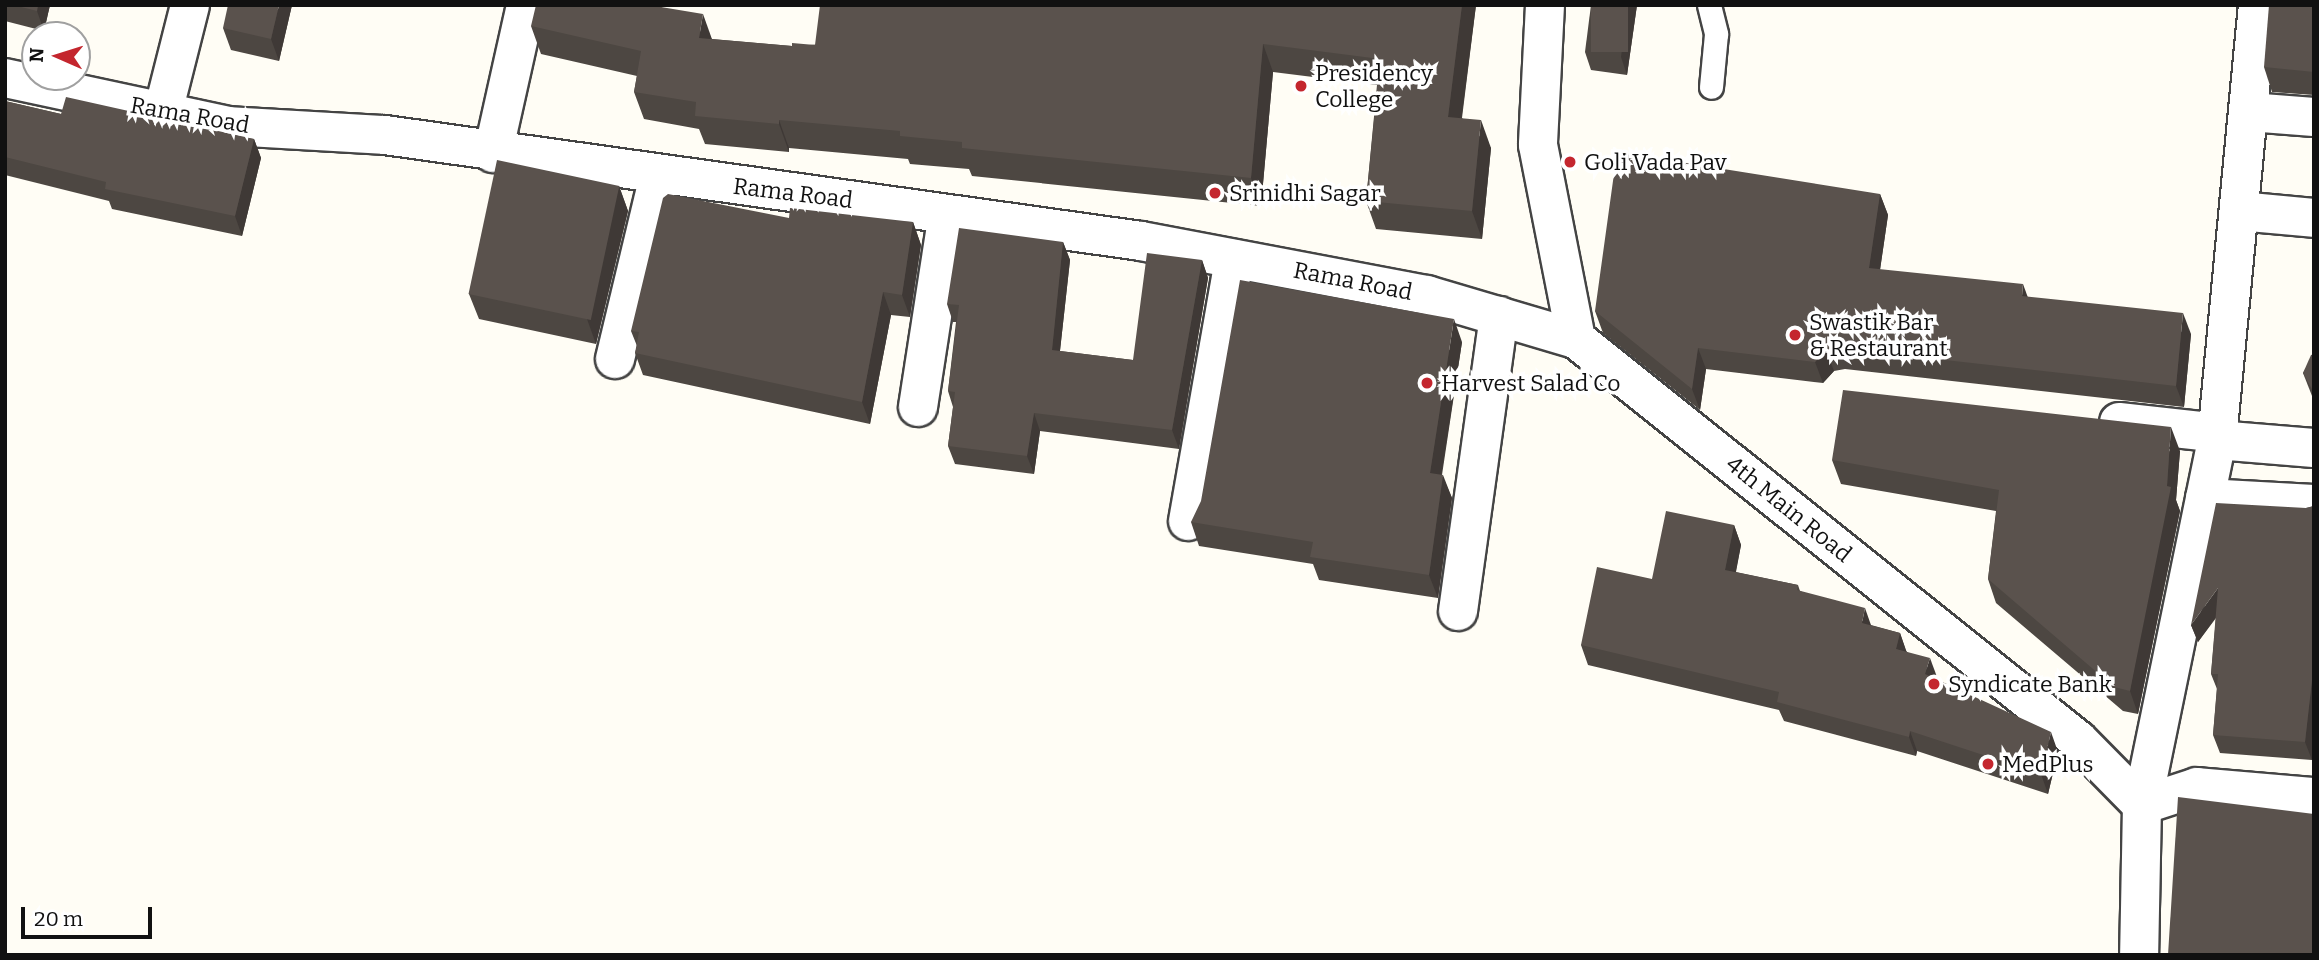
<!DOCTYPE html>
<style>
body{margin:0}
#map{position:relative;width:2319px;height:960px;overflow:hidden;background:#fffdf5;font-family:Bitter,serif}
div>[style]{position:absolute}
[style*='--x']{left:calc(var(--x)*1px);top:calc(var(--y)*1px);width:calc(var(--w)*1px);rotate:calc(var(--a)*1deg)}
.roads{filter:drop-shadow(2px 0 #444) drop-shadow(-2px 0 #444) drop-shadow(0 2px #444) drop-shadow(0 -2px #444)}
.service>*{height:23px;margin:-11.5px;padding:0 11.5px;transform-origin:11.5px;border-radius:11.5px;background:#fff}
.minor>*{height:38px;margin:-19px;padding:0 19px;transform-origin:19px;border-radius:19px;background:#fff}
.tertiary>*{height:38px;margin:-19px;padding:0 19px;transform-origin:19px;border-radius:19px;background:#fff}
.wall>*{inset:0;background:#4d4742}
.shaded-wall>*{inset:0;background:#3f3936}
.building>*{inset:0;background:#5a524d;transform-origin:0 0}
.dots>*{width:19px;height:19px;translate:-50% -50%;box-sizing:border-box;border:4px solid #fff;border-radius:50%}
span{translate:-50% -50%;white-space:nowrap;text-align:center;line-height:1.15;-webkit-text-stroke:7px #fff;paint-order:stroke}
.poi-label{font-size:23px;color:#111}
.left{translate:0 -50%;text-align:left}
.street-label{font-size:23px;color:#111}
.frame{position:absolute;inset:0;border:7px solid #111;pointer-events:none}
.north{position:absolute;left:21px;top:21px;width:70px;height:70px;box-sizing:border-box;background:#fff;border:2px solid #a0a0a0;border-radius:50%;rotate:273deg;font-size:19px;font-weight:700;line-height:28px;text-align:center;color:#111}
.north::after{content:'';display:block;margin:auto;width:24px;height:32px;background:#c4262e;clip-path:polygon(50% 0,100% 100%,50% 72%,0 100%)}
.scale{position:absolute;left:21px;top:907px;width:131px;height:32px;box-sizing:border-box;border:4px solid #111;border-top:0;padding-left:9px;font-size:21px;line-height:24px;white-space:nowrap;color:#111;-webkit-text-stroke:5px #fff;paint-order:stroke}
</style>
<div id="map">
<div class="roads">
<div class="service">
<i style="--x:1709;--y:5;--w:30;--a:76"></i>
<i style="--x:1716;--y:34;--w:53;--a:95.4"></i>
</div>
<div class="minor">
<i style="--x:2258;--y:5;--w:437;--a:95.4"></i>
<i style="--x:2217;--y:440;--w:373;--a:101.6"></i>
<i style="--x:2142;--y:805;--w:58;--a:-18.1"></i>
<i style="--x:2197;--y:787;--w:117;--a:4.9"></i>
<i style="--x:163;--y:112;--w:110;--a:-75.8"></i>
<i style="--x:2249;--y:112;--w:65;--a:4.4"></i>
<i style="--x:493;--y:153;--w:152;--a:-77.4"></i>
<i style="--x:2239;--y:211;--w:75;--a:5.3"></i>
<i style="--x:615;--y:359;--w:188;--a:-76.5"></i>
<i style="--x:918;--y:407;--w:195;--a:-81.2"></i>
<i style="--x:2119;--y:422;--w:100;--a:6.3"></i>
<i style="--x:2217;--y:440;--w:97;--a:4.7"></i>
<i style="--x:2205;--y:498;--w:109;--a:3.2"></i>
<i style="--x:1188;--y:521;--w:266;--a:-80"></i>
<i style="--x:1458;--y:611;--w:298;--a:-82.1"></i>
</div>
<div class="tertiary">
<i style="--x:1545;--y:5;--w:140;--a:92.9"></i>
<i style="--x:1538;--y:145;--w:198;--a:78.9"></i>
<i style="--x:1576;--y:339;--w:642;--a:38.62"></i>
<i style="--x:2078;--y:740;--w:91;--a:45.4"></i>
<i style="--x:2142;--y:805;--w:150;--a:91.1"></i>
<i style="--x:5;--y:78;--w:228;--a:12.1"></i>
<i style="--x:228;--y:126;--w:157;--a:3.3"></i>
<i style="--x:385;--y:135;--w:763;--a:7.98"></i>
<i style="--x:1141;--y:241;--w:291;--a:10.7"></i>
<i style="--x:1427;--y:295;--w:155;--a:16.5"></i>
</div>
</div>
<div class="wall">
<i style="clip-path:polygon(5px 5px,50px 5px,44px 31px,5px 21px)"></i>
<i style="clip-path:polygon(292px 5px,279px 61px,231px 50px,223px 28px)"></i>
<i style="clip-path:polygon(1476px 5px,1462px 118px,1491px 148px,1482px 239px,1376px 229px,1366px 201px,1377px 85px,1273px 72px,1261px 206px,972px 176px,969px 169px,910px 164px,908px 159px,789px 148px,789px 152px,705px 144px,699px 129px,644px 119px,634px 92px,637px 76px,541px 54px,531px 26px,661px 7px,712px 39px,792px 46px)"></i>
<i style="clip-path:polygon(1591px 5px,1637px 5px,1627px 75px,1591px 70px,1585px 52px)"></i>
<i style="clip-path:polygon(2314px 5px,2314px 95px,2272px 92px,2264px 67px)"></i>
<i style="clip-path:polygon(5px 101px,61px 114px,254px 139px,261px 158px,242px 236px,112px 209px,109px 201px,5px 175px)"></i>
<i style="clip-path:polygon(619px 186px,628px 211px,596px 344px,479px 319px,469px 294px)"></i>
<i style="clip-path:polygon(1880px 194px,1888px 215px,1880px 270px,2028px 297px,2191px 334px,2184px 407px,1845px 369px,1834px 371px,1823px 383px,1706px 369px,1700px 410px,1603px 333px,1595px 311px)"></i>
<i style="clip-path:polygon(789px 218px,913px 222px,921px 245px,910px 317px,891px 315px,870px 424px,643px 375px,635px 353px,637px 346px,631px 331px)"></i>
<i style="clip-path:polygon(1063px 242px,1070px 260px,1060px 351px,1133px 360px,1202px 260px,1208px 278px,1179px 449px,1040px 431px,1034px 474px,955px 464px,948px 446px,953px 407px,948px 391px,956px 322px,953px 322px,947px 304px)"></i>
<i style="clip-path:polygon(1462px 342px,1442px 475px,1452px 498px,1438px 598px,1319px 580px,1313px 564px,1199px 546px,1191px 522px)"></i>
<i style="clip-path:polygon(2314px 354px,2314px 401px,2303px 373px)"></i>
<i style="clip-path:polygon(2180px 451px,2176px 500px,2180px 511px,2138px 714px,2123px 711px,1996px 603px,1988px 579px,1996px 511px,1841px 484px,1832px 460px)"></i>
<i style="clip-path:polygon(2314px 506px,2314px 743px,2312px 760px,2220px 753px,2213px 735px,2217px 689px,2211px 674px,2216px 618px,2198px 642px,2191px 625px,2306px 508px)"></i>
<i style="clip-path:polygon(1734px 525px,1741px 545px,1736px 572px,1798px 585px,1800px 591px,1871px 625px,1900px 633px,1906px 651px,1937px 677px,1937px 679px,2058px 752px,2048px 794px,1917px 751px,1916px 756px,1784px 721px,1779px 710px,1588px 665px,1581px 645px,1652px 579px)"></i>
</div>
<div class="shaded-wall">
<i style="clip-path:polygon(38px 5px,50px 5px,44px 31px,37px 11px)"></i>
<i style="clip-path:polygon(279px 5px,292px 5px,279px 61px,271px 39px)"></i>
<i style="clip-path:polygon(1462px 5px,1476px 5px,1458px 145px,1448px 117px)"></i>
<i style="clip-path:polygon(1628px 5px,1637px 5px,1627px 75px,1621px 57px)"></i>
<i style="clip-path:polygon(703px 14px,713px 42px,699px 38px)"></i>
<i style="clip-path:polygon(1263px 44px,1273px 72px,1261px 206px,1251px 178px)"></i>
<i style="clip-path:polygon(779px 120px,789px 148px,789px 152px,779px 124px)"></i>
<i style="clip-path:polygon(1481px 120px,1491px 148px,1482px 239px,1472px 211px)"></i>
<i style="clip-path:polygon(254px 139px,261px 158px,242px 236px,235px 216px)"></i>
<i style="clip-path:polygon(619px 186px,628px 211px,596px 344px,587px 319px)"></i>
<i style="clip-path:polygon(1880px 194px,1888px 215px,1877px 290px,1869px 268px)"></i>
<i style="clip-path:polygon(913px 222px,921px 245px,910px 317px,902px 295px)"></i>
<i style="clip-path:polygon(1063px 242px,1070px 260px,1058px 368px,1052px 350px)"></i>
<i style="clip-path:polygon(1202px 260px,1208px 278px,1179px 449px,1172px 430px)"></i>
<i style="clip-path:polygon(2023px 284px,2031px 306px,2022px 296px)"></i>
<i style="clip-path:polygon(883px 292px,891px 315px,870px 424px,862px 402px)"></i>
<i style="clip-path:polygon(2183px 313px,2191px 334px,2184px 407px,2176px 386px)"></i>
<i style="clip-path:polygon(1454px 319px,1462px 342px,1438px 496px,1430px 473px)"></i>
<i style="clip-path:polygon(1698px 348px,1706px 369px,1700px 410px,1692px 389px)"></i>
<i style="clip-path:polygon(1826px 350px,1834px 371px,1823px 383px,1815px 362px)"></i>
<i style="clip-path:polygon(1034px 413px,1040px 431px,1034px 474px,1027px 456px)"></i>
<i style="clip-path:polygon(2171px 427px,2180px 451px,2176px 500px,2180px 511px,2138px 714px,2130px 691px,2167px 486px)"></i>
<i style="clip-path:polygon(1443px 475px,1452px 498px,1438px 598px,1429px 575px)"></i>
<i style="clip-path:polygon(1734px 525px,1741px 545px,1732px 590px,1725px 570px)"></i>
<i style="clip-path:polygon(2218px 588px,2224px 606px,2198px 642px,2191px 625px)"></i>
<i style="clip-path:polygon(1865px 608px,1872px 628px,1862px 623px)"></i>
<i style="clip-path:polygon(1900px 633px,1907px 653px,1896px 649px)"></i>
<i style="clip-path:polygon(1930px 658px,1937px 677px,1933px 694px,1925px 674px)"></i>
<i style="clip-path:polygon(2312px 680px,2314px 684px,2314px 743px,2312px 760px,2305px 742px)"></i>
<i style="clip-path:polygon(1910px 731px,1917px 751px,1916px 756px,1909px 737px)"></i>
<i style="clip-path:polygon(2051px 732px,2058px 752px,2048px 794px,2041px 774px)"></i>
</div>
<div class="building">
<i style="clip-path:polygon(13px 5px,38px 5px,37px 11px)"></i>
<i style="clip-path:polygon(228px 5px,279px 5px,271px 39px,223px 28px)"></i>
<i style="clip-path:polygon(536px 5px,649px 5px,703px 14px,699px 38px,792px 46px,792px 43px,815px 45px,820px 5px,1462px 5px,1448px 117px,1481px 120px,1472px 211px,1366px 201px,1380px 59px,1263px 44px,1251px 178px,962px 148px,962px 142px,900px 136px,900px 131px,779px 120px,779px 124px,695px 116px,696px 102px,634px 92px,641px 51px,531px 26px)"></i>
<i style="left:1591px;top:5px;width:37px;height:47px"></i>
<i style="clip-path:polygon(2269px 5px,2314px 5px,2314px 72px,2264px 67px)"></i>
<i style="clip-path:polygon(66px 97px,254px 139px,235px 216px,105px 189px,106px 182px,5px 157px,5px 101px,61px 114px)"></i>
<i style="clip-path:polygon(1617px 152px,1880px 194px,1869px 268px,2023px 284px,2022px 296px,2183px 313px,2176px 386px,1838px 348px,1826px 350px,1815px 362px,1698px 348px,1692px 389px,1595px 311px)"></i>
<i style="left:497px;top:160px;width:125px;height:137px;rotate:12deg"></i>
<i style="clip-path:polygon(668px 194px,789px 218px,790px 208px,913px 222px,902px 295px,883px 292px,862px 402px,635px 353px,639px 332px,631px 331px,663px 198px)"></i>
<i style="clip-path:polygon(959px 228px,1063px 242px,1052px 350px,1133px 360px,1147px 253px,1202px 260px,1172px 430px,1034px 413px,1027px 456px,948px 446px,955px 392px,948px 391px,959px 305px,947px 304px)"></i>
<i style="clip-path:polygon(1240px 280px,1454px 319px,1430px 473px,1443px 475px,1429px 575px,1310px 557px,1313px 542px,1191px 522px,1201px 501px)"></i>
<i style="clip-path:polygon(2314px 354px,2314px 393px,2303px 373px,2311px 355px)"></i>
<i style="clip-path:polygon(1843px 390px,2171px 427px,2167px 486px,2171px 487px,2130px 691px,2114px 687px,1988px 579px,1999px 490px,1832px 460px)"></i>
<i style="clip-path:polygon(2216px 503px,2306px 508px,2314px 506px,2314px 680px,2312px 680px,2305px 742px,2213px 735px,2218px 674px,2211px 674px,2218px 588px,2191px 625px)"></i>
<i style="clip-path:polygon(1666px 511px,1734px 525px,1725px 570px,1798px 585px,1797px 590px,1865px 608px,1862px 623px,1900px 633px,1896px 649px,1930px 658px,1925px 674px,2051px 732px,2041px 774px,1910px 731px,1909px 737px,1777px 702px,1779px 692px,1581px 645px,1597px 567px,1652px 579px)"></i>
<i style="clip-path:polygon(2178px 797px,2314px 814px,2314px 955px,2168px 955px)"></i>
</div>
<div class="dots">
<i style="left:1301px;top:86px;background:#c4262e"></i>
<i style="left:1570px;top:162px;background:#c4262e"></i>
<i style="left:1215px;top:193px;background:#c4262e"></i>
<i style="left:1795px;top:335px;background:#c4262e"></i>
<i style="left:1427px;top:383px;background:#c4262e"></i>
<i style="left:1934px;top:684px;background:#c4262e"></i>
<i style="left:1988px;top:764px;background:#c4262e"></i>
</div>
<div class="poi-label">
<span class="left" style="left:1315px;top:86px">Presidency<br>College</span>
<span class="left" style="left:1584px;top:162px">Goli Vada Pav</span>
<span class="left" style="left:1229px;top:193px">Srinidhi Sagar</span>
<span class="left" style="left:1809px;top:335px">Swastik Bar<br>&amp; Restaurant</span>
<span class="left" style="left:1441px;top:383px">Harvest Salad Co</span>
<span class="left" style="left:1948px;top:684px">Syndicate Bank</span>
<span class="left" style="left:2002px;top:764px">MedPlus</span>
</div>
<div class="street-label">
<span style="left:190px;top:115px;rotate:10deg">Rama Road</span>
<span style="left:793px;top:193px;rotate:7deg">Rama Road</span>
<span style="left:1353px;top:281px;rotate:11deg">Rama Road</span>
<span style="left:1789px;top:509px;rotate:39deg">4th Main Road</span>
</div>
<div class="frame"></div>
<div class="north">N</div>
<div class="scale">20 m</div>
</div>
